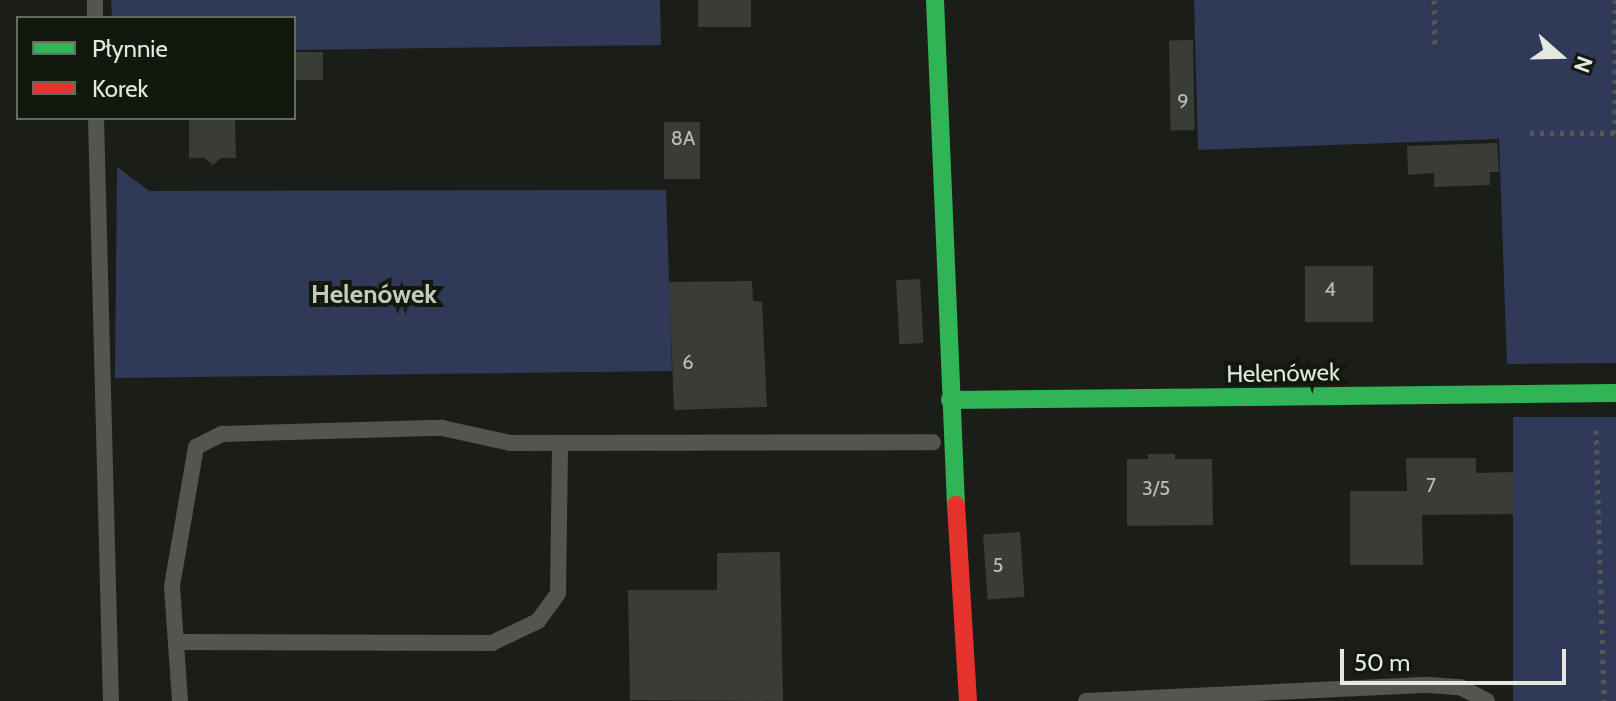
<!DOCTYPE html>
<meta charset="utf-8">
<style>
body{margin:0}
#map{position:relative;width:1616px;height:701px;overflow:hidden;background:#1b1e18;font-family:Cabin,sans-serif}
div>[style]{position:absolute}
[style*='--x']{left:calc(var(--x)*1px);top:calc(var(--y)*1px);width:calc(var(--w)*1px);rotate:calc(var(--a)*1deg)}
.green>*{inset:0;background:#303958;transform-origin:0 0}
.building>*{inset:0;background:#3a3c37;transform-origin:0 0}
.path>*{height:5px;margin-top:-2.5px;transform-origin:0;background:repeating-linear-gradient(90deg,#555753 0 4px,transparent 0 10px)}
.lane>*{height:16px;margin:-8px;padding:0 8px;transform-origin:8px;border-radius:8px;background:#535551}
.fast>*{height:18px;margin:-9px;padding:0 9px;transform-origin:9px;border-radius:9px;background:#30b455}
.jam>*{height:18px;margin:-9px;padding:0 9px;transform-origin:9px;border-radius:9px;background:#e5322d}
span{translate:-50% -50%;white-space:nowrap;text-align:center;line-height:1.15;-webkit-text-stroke:8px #12180c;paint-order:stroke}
.number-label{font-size:20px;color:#babdb6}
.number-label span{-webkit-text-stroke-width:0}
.street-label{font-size:24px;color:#e4e8e0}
.neighbourhood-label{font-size:26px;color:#c2caba;font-weight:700}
.legend{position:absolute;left:16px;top:16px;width:280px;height:104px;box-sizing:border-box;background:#12180c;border:2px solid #666b61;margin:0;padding:10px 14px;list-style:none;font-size:24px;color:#e4e8e0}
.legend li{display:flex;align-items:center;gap:16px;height:40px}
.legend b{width:40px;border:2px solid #666b61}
.north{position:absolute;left:1520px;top:16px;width:80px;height:80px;-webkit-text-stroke:6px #12180c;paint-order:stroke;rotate:110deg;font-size:22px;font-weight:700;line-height:32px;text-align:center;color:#e4e8e0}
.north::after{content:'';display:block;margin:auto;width:28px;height:36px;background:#e4e8e0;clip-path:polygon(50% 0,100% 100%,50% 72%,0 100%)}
.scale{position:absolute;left:1340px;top:649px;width:226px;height:36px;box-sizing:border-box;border:4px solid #e4e8e0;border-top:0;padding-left:10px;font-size:24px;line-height:28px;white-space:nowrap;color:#e4e8e0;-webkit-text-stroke:6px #12180c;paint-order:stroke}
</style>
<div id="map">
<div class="green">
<i style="clip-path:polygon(111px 0,660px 0,661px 45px,294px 50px,294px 18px,112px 18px)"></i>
<i style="clip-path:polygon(1194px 0,1616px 0,1616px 363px,1507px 364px,1499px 139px,1198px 150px)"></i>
<i style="clip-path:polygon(117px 167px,149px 191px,666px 190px,672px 371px,115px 378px)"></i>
<i style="left:1513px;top:417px;width:103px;height:284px"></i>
</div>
<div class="building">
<i style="left:698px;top:0;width:53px;height:27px"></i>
<i style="left:1193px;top:40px;width:90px;height:24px;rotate:89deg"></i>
<i style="left:294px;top:52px;width:29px;height:28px"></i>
<i style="clip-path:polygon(189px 118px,235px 118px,236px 158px,221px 158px,213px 165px,204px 158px,189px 158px)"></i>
<i style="left:700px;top:122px;width:57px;height:36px;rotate:90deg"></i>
<i style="clip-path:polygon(1497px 143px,1499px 172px,1490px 172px,1490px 185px,1434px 187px,1434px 173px,1408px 175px,1407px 146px)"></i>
<i style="left:1305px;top:266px;width:68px;height:56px"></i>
<i style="left:920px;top:279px;width:64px;height:24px;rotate:87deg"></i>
<i style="clip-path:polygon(752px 281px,753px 301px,762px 302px,767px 407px,674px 410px,669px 282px)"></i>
<i style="clip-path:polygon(1148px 454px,1175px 454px,1175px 459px,1212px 459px,1213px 525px,1127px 526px,1127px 459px,1148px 459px)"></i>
<i style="clip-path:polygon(1406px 458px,1476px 458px,1476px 473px,1513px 472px,1513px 514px,1422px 515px,1423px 565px,1350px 565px,1350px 491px,1407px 491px)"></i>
<i style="left:1020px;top:532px;width:65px;height:37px;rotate:86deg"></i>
<i style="clip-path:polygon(780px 552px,783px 701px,630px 700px,628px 590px,717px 590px,717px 553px)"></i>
</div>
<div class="path">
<i style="--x:1434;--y:0;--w:50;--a:88.9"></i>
<i style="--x:1530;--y:133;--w:85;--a:0"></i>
<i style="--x:1615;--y:133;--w:133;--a:-90"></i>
<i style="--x:1596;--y:430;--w:271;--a:88.3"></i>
</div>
<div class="lane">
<i style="--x:95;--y:0;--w:18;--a:90"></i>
<i style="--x:96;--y:118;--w:583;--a:88.53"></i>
<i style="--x:176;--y:642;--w:316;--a:0.2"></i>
<i style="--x:492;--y:643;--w:51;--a:-25.6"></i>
<i style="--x:538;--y:621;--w:34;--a:-54"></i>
<i style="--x:558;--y:593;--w:150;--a:-89.2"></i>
<i style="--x:180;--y:701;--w:115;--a:-94"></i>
<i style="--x:172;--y:586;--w:141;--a:-80.2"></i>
<i style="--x:196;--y:447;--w:29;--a:-27"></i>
<i style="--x:222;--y:434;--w:220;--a:-1.6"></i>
<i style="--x:442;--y:428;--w:70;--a:12.4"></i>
<i style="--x:510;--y:443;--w:423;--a:-0.1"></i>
<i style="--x:1086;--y:701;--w:343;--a:-2.7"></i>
<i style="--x:1429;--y:685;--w:31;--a:4"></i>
<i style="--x:1460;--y:687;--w:30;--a:27"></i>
</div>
<div class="fast">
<i style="--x:935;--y:0;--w:505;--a:87.62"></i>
<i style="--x:950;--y:400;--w:666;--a:-0.6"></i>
</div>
<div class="jam">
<i style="--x:956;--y:505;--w:196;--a:86.5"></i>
</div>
<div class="number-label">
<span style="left:1183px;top:101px">9</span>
<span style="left:683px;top:138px">8A</span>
<span style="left:1330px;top:289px">4</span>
<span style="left:688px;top:362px">6</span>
<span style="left:1431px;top:485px">7</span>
<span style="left:1156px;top:488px">3/5</span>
<span style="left:998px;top:565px">5</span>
</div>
<div class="street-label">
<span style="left:1283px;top:373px;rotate:-1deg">Helenówek</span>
</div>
<div class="neighbourhood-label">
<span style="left:374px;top:295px">Helenówek</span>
</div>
<ul class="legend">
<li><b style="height:10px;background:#30b455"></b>Płynnie</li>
<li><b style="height:10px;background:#e5322d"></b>Korek</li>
</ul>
<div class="north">N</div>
<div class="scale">50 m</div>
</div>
